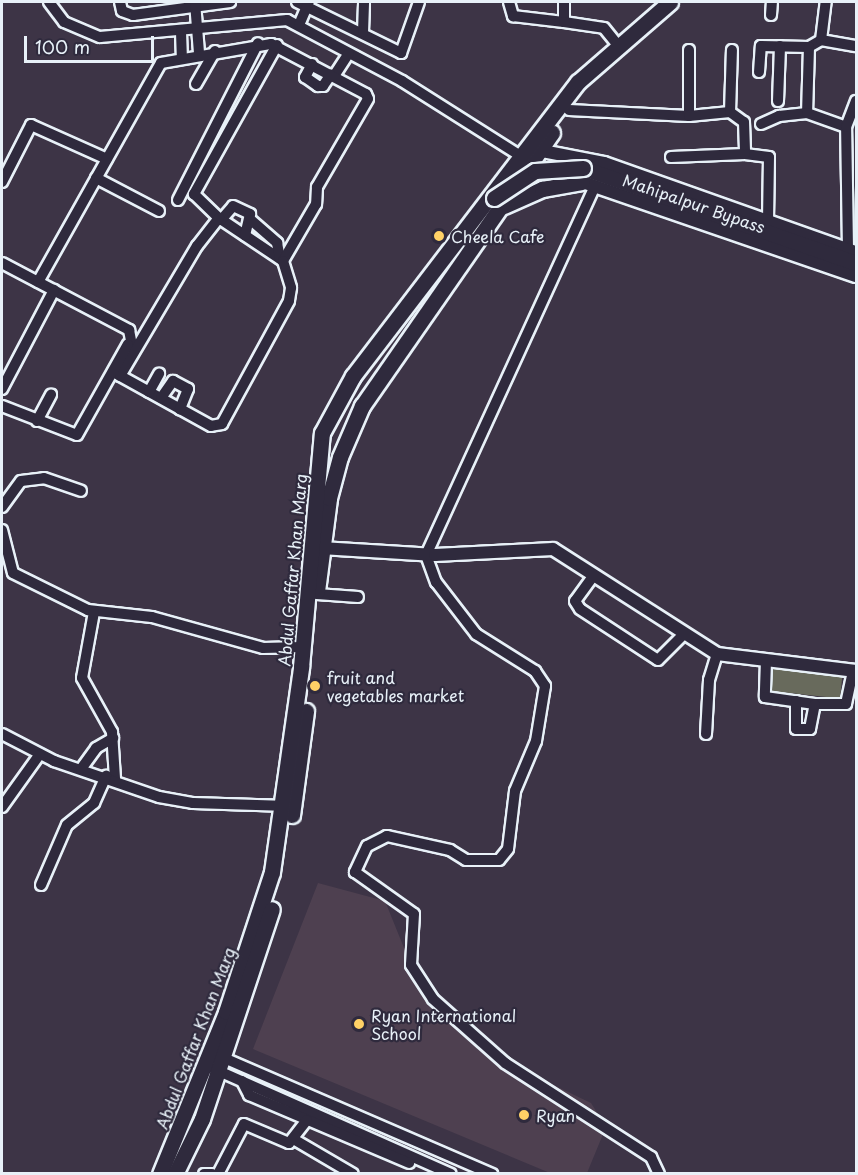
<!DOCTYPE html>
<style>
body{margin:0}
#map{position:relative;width:858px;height:1175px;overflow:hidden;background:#3d3446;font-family:"Playpen Sans",sans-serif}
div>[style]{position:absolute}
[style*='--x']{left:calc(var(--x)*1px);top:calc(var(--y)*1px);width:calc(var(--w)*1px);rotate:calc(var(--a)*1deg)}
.built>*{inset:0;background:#4e4050}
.green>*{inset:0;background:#686a5c;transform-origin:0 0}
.roads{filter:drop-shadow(2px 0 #e8f1f8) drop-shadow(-2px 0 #e8f1f8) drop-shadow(0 2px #e8f1f8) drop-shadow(0 -2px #e8f1f8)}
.minor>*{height:10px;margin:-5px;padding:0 5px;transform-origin:5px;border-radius:5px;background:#2f2a3d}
.tertiary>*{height:12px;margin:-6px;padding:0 6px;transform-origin:6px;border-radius:6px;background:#2f2a3d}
.primary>*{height:15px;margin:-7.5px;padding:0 7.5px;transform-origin:7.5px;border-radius:7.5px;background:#2f2a3d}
.bridges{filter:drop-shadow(2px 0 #e8f1f8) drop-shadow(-2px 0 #e8f1f8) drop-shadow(0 2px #e8f1f8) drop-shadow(0 -2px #e8f1f8)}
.primary-bridge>*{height:15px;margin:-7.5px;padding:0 7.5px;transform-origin:7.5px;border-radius:7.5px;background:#2f2a3d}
.dots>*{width:16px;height:16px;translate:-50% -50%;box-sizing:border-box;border:3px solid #2f2a3d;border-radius:50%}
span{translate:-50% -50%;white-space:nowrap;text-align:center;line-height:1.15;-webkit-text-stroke:4.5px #2f2a3d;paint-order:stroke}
.street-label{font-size:16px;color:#e8f1f8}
.poi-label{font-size:16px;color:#e8f1f8}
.left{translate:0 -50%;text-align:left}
.frame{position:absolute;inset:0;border:3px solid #e8f1f8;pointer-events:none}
.scale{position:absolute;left:24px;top:36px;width:130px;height:27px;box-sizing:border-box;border:3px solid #e8f1f8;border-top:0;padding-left:8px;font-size:18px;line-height:21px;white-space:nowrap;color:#e8f1f8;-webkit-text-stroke:4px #2f2a3d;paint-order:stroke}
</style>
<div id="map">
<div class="built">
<i style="clip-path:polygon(318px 883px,385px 901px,417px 980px,478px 1049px,591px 1103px,606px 1127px,587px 1173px,550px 1173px,253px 1049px)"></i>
</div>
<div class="green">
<i style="left:771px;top:666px;width:72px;height:25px;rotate:6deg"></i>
</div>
<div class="roads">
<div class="minor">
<i style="--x:49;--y:2;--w:25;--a:53"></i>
<i style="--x:64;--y:22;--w:39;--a:23"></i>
<i style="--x:100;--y:37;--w:188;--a:-5.2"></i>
<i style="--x:287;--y:20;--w:130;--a:27.9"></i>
<i style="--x:402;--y:81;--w:142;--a:32.3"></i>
<i style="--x:120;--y:2;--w:9;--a:77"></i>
<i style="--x:122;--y:11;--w:12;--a:20"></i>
<i style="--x:133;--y:15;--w:98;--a:-7.6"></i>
<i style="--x:195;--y:2;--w:51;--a:85.5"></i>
<i style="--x:297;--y:2;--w:116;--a:26.1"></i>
<i style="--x:401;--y:53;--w:54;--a:-70.6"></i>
<i style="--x:509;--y:2;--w:15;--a:74"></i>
<i style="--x:513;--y:16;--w:51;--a:6.7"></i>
<i style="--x:564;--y:2;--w:20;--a:90"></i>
<i style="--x:564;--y:22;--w:40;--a:8.5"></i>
<i style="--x:604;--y:28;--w:22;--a:51"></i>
<i style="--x:771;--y:15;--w:13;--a:-86"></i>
<i style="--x:299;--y:25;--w:25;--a:-67"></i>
<i style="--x:181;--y:32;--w:24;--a:88"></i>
<i style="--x:363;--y:32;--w:30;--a:-88"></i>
<i style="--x:821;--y:40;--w:38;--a:-83"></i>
<i style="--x:277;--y:45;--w:171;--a:119.1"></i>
<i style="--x:194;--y:194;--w:35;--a:44"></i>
<i style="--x:219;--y:218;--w:77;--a:33.9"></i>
<i style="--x:809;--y:47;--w:14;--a:-30"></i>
<i style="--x:821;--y:40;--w:36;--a:10"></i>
<i style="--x:689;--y:50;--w:66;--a:90"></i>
<i style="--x:312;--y:64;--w:15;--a:118"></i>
<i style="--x:305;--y:77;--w:16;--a:35"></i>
<i style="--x:318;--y:86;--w:5;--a:0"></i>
<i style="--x:323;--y:86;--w:14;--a:-56"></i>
<i style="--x:759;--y:72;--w:26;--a:-86"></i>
<i style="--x:761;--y:46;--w:48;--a:1.2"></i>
<i style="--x:809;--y:47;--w:66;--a:91.7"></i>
<i style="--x:334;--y:76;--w:27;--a:-57"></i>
<i style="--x:196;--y:84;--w:38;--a:-60"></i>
<i style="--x:778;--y:101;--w:55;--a:-87.9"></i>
<i style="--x:569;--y:110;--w:120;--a:2.9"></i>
<i style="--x:689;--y:116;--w:41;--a:-5.6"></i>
<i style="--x:730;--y:112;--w:62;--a:-88.2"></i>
<i style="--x:730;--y:112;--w:17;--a:36"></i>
<i style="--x:744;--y:122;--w:32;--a:88"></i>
<i style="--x:745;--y:154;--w:24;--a:7"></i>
<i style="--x:769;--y:157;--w:64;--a:90.9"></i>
<i style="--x:761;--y:124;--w:20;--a:-24"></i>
<i style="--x:779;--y:116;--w:28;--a:-6"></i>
<i style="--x:807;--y:113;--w:41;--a:19.7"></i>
<i style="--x:671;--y:157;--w:74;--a:-2.3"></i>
<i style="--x:96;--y:178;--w:71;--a:27.6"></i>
<i style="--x:2;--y:182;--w:64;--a:-63"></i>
<i style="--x:31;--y:125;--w:83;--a:24.1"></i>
<i style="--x:595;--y:186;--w:406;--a:114.6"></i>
<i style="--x:426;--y:555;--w:29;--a:70"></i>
<i style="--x:436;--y:582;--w:66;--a:52.4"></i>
<i style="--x:476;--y:634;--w:70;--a:32.1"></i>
<i style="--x:535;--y:671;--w:18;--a:56"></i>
<i style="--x:545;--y:686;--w:56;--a:99.3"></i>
<i style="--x:536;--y:741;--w:54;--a:112.8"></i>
<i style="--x:515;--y:791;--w:58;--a:96.9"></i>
<i style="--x:508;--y:849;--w:14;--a:129"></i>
<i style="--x:499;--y:860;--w:33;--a:180"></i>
<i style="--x:466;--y:860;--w:19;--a:-148"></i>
<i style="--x:450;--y:850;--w:65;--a:-167.5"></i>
<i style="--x:387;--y:836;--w:22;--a:153"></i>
<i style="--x:367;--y:846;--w:29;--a:115"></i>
<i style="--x:355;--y:872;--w:72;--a:35.4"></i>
<i style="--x:414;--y:914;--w:51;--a:93.4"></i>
<i style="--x:411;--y:965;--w:40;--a:57.1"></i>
<i style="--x:433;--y:999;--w:96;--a:41.6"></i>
<i style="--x:505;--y:1063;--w:174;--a:32.8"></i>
<i style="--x:651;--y:1157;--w:19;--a:65"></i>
<i style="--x:178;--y:200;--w:176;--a:-63"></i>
<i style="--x:221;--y:220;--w:18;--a:-49"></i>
<i style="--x:233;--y:206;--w:19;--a:25"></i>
<i style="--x:250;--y:214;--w:22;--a:103"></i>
<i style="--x:251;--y:220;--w:35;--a:41"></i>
<i style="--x:277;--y:243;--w:16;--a:79"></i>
<i style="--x:848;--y:249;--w:122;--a:-90.9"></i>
<i style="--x:846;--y:127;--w:28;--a:-69"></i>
<i style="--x:2;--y:263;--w:144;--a:27.8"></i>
<i style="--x:129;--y:330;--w:16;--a:79"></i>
<i style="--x:38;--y:282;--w:251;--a:-60.7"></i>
<i style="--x:161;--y:63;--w:112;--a:-9.8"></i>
<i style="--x:271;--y:44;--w:107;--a:27.8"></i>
<i style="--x:366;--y:94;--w:5;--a:68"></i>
<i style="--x:368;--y:99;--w:102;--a:120.1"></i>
<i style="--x:317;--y:187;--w:17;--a:93"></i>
<i style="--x:316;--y:204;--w:66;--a:120.1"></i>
<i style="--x:283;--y:261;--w:28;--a:73"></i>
<i style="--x:291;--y:288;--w:13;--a:99"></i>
<i style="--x:289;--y:301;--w:140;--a:118.6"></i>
<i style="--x:222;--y:424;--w:11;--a:170"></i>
<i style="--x:211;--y:426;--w:112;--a:-151.1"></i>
<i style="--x:120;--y:376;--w:151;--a:-59.4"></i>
<i style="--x:197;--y:246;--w:36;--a:-52"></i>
<i style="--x:2;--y:389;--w:112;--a:-62.3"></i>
<i style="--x:149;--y:392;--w:21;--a:-61"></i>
<i style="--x:161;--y:398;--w:21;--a:-55"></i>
<i style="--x:173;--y:381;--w:17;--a:28"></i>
<i style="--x:188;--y:389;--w:22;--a:112"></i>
<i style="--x:2;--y:406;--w:80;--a:21.1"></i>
<i style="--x:77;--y:435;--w:104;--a:-60.7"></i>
<i style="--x:37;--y:421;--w:30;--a:-62"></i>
<i style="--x:2;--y:507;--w:32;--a:-54"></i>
<i style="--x:21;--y:481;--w:23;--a:-7"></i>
<i style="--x:44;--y:478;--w:39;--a:19"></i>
<i style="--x:2;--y:530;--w:44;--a:75.7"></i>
<i style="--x:13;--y:573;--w:84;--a:26.3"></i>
<i style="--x:88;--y:610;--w:64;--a:6.2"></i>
<i style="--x:152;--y:617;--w:115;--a:15.6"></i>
<i style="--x:263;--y:648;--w:40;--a:-1.4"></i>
<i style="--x:594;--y:575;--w:32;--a:126"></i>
<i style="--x:575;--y:601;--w:9;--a:58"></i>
<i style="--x:580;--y:609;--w:93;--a:33.2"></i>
<i style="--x:658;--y:660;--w:35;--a:-45"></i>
<i style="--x:317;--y:594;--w:41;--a:4.2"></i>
<i style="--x:94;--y:612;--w:67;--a:100.3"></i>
<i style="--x:82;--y:678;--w:62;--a:60.9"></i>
<i style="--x:112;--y:732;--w:47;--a:86.3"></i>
<i style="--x:766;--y:661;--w:36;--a:92"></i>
<i style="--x:765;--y:697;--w:50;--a:8"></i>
<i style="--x:815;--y:704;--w:31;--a:0"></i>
<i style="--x:846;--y:704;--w:34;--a:-78"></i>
<i style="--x:796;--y:701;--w:28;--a:90"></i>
<i style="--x:796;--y:729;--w:14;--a:0"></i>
<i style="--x:810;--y:729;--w:25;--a:-79"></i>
<i style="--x:2;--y:734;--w:59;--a:27.4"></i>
<i style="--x:54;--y:761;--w:111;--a:18.9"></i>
<i style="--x:159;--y:797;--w:35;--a:10"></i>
<i style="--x:193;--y:803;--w:95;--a:1.8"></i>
<i style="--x:706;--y:734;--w:54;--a:-86.8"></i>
<i style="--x:709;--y:680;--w:27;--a:-73"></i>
<i style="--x:81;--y:769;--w:26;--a:-54"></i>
<i style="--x:96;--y:748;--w:20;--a:-30"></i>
<i style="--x:2;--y:807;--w:65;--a:-54.4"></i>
<i style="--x:41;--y:885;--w:65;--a:-66.6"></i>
<i style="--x:67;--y:825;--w:35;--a:-39"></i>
<i style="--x:94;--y:803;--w:30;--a:-66"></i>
<i style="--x:217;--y:1055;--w:300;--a:23.4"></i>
<i style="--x:212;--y:1068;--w:261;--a:23.9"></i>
<i style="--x:242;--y:1081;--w:16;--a:63"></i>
<i style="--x:249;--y:1095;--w:174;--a:23"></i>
<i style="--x:295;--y:1140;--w:67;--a:30.4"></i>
<i style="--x:204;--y:1174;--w:8;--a:0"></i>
<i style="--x:218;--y:1174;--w:56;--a:-62.5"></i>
<i style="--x:244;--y:1124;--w:49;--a:22.9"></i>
<i style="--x:289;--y:1143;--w:29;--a:-52"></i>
</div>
<div class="tertiary">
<i style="--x:532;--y:149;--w:73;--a:11"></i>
<i style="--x:604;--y:163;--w:267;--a:19.5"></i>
<i style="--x:574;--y:179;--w:298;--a:19"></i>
<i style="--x:321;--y:548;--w:114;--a:3.5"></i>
<i style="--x:435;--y:555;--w:118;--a:-2.9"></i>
<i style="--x:553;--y:549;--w:195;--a:32.6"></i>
<i style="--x:717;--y:654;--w:140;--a:7"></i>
</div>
<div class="primary">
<i style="--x:583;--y:168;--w:289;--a:19.2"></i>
<i style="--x:504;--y:206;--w:42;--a:-24.1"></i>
<i style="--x:542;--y:189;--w:40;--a:-10"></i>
<i style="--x:317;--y:591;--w:94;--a:-82.6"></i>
<i style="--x:329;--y:498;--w:42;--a:-75"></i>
<i style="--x:340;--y:457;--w:56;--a:-66.7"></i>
<i style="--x:362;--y:406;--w:333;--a:-55.2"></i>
<i style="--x:292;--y:815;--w:105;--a:-82.3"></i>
<i style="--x:160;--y:1174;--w:175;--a:-67.8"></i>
<i style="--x:226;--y:1012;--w:147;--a:-71.8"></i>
<i style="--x:272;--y:872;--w:207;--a:-81.9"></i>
<i style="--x:301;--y:667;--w:235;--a:-84.9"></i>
<i style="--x:322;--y:433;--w:65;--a:-61.5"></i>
<i style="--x:353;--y:376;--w:370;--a:-52.6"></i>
<i style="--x:578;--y:82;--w:122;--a:-41"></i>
<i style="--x:175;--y:1174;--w:61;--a:-63.9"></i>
<i style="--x:202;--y:1119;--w:221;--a:-71.6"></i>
</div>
</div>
<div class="bridges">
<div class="primary-bridge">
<i style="--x:494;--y:198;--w:49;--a:-33.4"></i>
<i style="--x:535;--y:171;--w:48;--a:-3.6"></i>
</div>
</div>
<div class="dots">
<i style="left:439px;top:236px;background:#ffd166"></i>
<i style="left:315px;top:686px;background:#ffd166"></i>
<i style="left:359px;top:1024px;background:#ffd166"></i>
<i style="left:524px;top:1115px;background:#ffd166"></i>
</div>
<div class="street-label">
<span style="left:694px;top:203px;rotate:19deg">Mahipalpur Bypass</span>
<span style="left:292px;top:570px;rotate:-85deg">Abdul Gaffar Khan Marg</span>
<span style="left:195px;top:1038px;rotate:-69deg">Abdul Gaffar Khan Marg</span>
</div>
<div class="poi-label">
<span class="left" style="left:451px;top:236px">Cheela Cafe</span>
<span class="left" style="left:327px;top:686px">fruit and<br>vegetables market</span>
<span class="left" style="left:371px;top:1024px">Ryan International<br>School</span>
<span class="left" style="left:536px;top:1115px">Ryan</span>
</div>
<div class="frame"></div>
<div class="scale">100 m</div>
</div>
